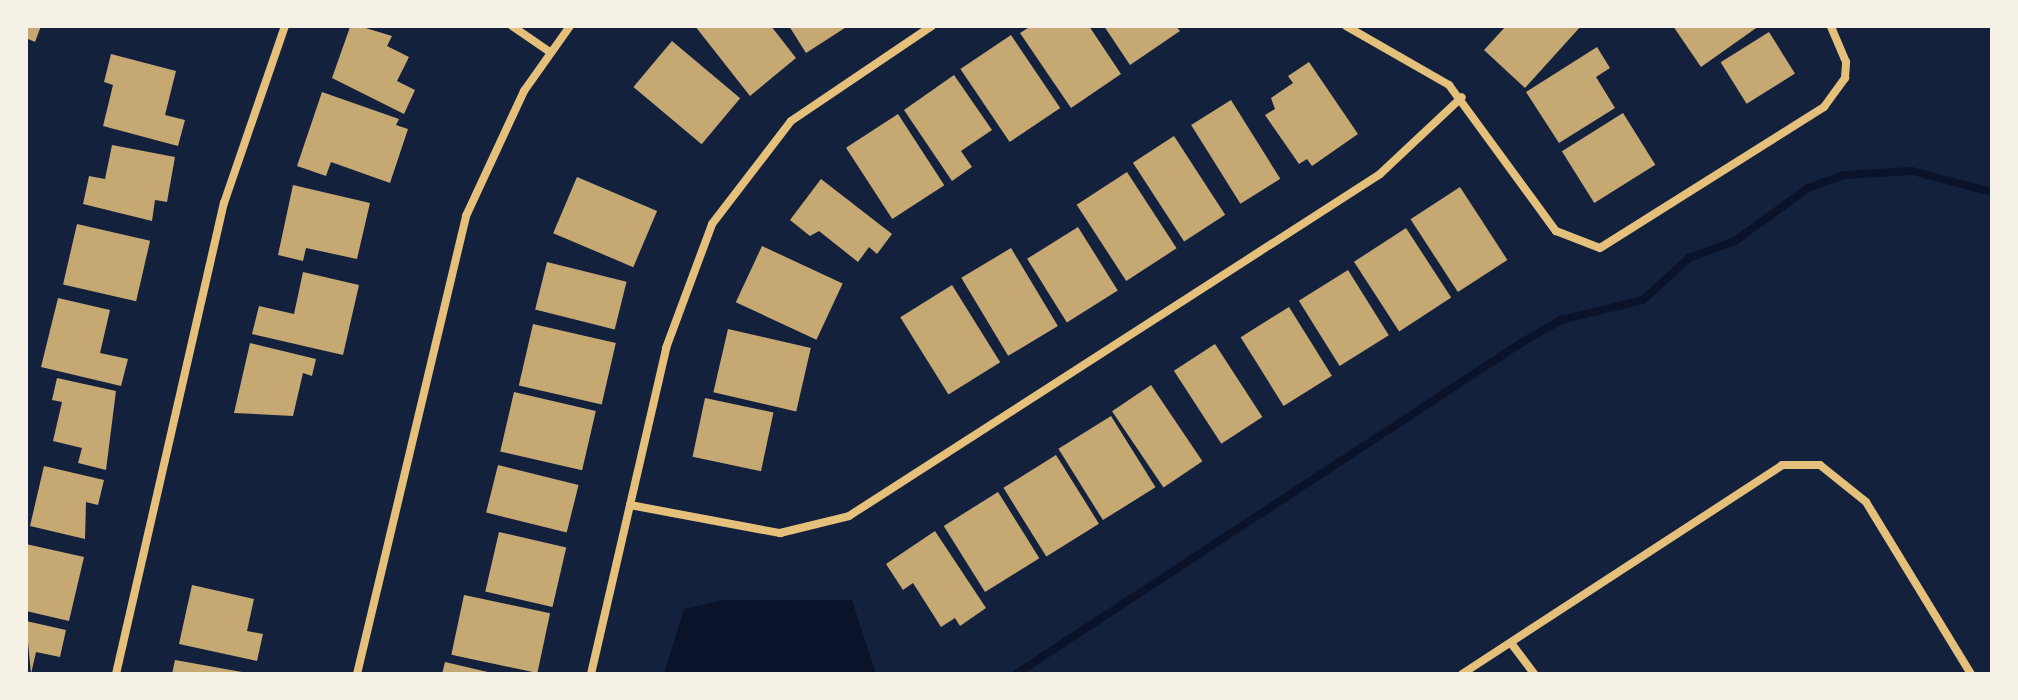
<!DOCTYPE html>
<style>
body{margin:0}
#map{position:relative;width:2018px;height:700px;overflow:hidden;background:#14213d;font-family:"Noto Sans",sans-serif}
div>[style]{position:absolute}
[style*='--x']{left:calc(var(--x)*1px);top:calc(var(--y)*1px);width:calc(var(--w)*1px);rotate:calc(var(--a)*1deg)}
.water>*{inset:0;background:#0b132b}
.stream>*{height:8px;margin:-4px;padding:0 4px;transform-origin:4px;border-radius:4px;background:#0b132b}
.building>*{inset:0;background:#c6a872;transform-origin:0 0}
.minor>*{height:8px;margin:-4px;padding:0 4px;transform-origin:4px;border-radius:4px;background:#e5c07b}
span{translate:-50% -50%;white-space:nowrap;text-align:center;line-height:1.15;-webkit-text-stroke:6px #f6f1e7;paint-order:stroke}
.frame{position:absolute;inset:0;border:28px solid #f6f1e7;pointer-events:none}
</style>
<div id="map">
<div class="water">
<i style="clip-path:polygon(724px 600px,852px 600px,876px 674px,664px 674px,684px 609px)"></i>
</div>
<div class="stream">
<i style="--x:1016;--y:674;--w:604;--a:-33.24"></i>
<i style="--x:1521;--y:343;--w:46;--a:-29.9"></i>
<i style="--x:1561;--y:320;--w:84;--a:-13.7"></i>
<i style="--x:1643;--y:300;--w:62;--a:-42.4"></i>
<i style="--x:1689;--y:258;--w:49;--a:-20.3"></i>
<i style="--x:1735;--y:241;--w:90;--a:-36"></i>
<i style="--x:1808;--y:188;--w:38;--a:-20"></i>
<i style="--x:1844;--y:175;--w:68;--a:-3.4"></i>
<i style="--x:1912;--y:171;--w:83;--a:14.7"></i>
</div>
<div class="building">
<i style="clip-path:polygon(26px 26px,41px 26px,35px 42px,26px 38px)"></i>
<i style="clip-path:polygon(359px 26px,392px 36px,387px 46px,409px 57px,397px 81px,415px 90px,404px 114px,332px 78px,350px 27px)"></i>
<i style="clip-path:polygon(695px 26px,771px 26px,796px 58px,750px 96px)"></i>
<i style="clip-path:polygon(789px 26px,848px 26px,806px 53px)"></i>
<i style="clip-path:polygon(1031px 26px,1089px 26px,1121px 74px,1071px 108px,1020px 33px)"></i>
<i style="clip-path:polygon(1104px 26px,1176px 26px,1180px 31px,1130px 65px)"></i>
<i style="clip-path:polygon(1506px 26px,1581px 26px,1525px 88px,1484px 50px)"></i>
<i style="clip-path:polygon(1673px 26px,1759px 26px,1701px 67px)"></i>
<i style="left:1769px;top:32px;width:49px;height:57px;rotate:58deg"></i>
<i style="left:1011px;top:35px;width:88px;height:61px;rotate:56deg"></i>
<i style="left:672px;top:41px;width:89px;height:60px;rotate:40deg"></i>
<i style="clip-path:polygon(1597px 47px,1610px 68px,1596px 77px,1615px 108px,1559px 143px,1526px 92px)"></i>
<i style="clip-path:polygon(111px 54px,176px 71px,165px 115px,185px 120px,178px 146px,103px 126px,113px 85px,104px 82px)"></i>
<i style="clip-path:polygon(1309px 62px,1358px 134px,1312px 166px,1307px 159px,1299px 164px,1265px 115px,1275px 109px,1271px 98px,1293px 83px,1288px 76px)"></i>
<i style="clip-path:polygon(954px 75px,992px 130px,961px 151px,972px 167px,952px 181px,904px 110px)"></i>
<i style="clip-path:polygon(322px 92px,399px 119px,396px 125px,408px 129px,390px 183px,331px 162px,326px 176px,297px 166px)"></i>
<i style="left:1231px;top:100px;width:93px;height:47px;rotate:58deg"></i>
<i style="left:1623px;top:113px;width:61px;height:72px;rotate:58deg"></i>
<i style="left:898px;top:114px;width:85px;height:62px;rotate:57deg"></i>
<i style="left:1174px;top:136px;width:94px;height:49px;rotate:57deg"></i>
<i style="clip-path:polygon(112px 145px,175px 157px,167px 202px,155px 200px,152px 221px,83px 204px,89px 176px,105px 179px)"></i>
<i style="left:1127px;top:172px;width:91px;height:60px;rotate:57deg"></i>
<i style="left:577px;top:177px;width:87px;height:61px;rotate:23deg"></i>
<i style="clip-path:polygon(821px 179px,892px 234px,877px 254px,869px 247px,858px 262px,819px 231px,810px 236px,790px 220px)"></i>
<i style="clip-path:polygon(293px 185px,370px 203px,357px 259px,306px 248px,303px 261px,278px 255px)"></i>
<i style="left:1460px;top:187px;width:87px;height:59px;rotate:57deg"></i>
<i style="left:77px;top:224px;width:75px;height:62px;rotate:13deg"></i>
<i style="left:1078px;top:227px;width:75px;height:60px;rotate:58deg"></i>
<i style="left:1406px;top:228px;width:83px;height:62px;rotate:57deg"></i>
<i style="left:762px;top:246px;width:89px;height:62px;rotate:25deg"></i>
<i style="left:1011px;top:248px;width:91px;height:58px;rotate:59deg"></i>
<i style="left:547px;top:262px;width:82px;height:49px;rotate:14deg"></i>
<i style="left:1348px;top:270px;width:77px;height:58px;rotate:58deg"></i>
<i style="clip-path:polygon(303px 272px,359px 285px,343px 355px,252px 334px,259px 306px,294px 314px)"></i>
<i style="left:952px;top:285px;width:91px;height:61px;rotate:58deg"></i>
<i style="clip-path:polygon(58px 298px,110px 310px,100px 353px,128px 359px,121px 386px,41px 367px)"></i>
<i style="left:1289px;top:307px;width:81px;height:57px;rotate:58deg"></i>
<i style="left:533px;top:324px;width:85px;height:63px;rotate:13deg"></i>
<i style="left:728px;top:329px;width:85px;height:65px;rotate:13deg"></i>
<i style="clip-path:polygon(250px 343px,316px 359px,312px 376px,303px 373px,293px 416px,234px 413px)"></i>
<i style="left:1215px;top:344px;width:87px;height:49px;rotate:57deg"></i>
<i style="clip-path:polygon(57px 378px,116px 391px,106px 470px,78px 463px,82px 448px,53px 441px,62px 402px,52px 400px)"></i>
<i style="left:1151px;top:385px;width:92px;height:47px;rotate:56deg"></i>
<i style="left:514px;top:392px;width:84px;height:61px;rotate:13deg"></i>
<i style="left:705px;top:398px;width:70px;height:60px;rotate:12deg"></i>
<i style="left:1111px;top:416px;width:84px;height:62px;rotate:58deg"></i>
<i style="left:1056px;top:455px;width:81px;height:62px;rotate:58deg"></i>
<i style="left:498px;top:465px;width:83px;height:49px;rotate:14deg"></i>
<i style="clip-path:polygon(44px 466px,104px 480px,98px 505px,86px 502px,85px 539px,30px 526px)"></i>
<i style="left:998px;top:492px;width:78px;height:64px;rotate:58deg"></i>
<i style="clip-path:polygon(935px 531px,986px 608px,960px 626px,955px 618px,941px 627px,913px 583px,903px 590px,886px 564px)"></i>
<i style="left:499px;top:532px;width:69px;height:61px;rotate:13deg"></i>
<i style="clip-path:polygon(26px 544px,84px 557px,69px 621px,26px 611px)"></i>
<i style="clip-path:polygon(192px 585px,254px 599px,247px 631px,263px 634px,257px 661px,179px 644px)"></i>
<i style="left:464px;top:595px;width:88px;height:61px;rotate:12deg"></i>
<i style="clip-path:polygon(26px 621px,66px 630px,60px 657px,36px 652px,31px 674px)"></i>
<i style="clip-path:polygon(175px 660px,242px 672px,242px 674px,172px 674px)"></i>
<i style="clip-path:polygon(445px 662px,492px 673px,492px 674px,442px 674px)"></i>
</div>
<div class="minor">
<i style="--x:512;--y:26;--w:46;--a:34.4"></i>
<i style="--x:1346;--y:26;--w:119;--a:29.8"></i>
<i style="--x:1449;--y:85;--w:181;--a:53.8"></i>
<i style="--x:1556;--y:231;--w:47;--a:21.1"></i>
<i style="--x:1600;--y:248;--w:265;--a:-32.2"></i>
<i style="--x:1824;--y:107;--w:36;--a:-54"></i>
<i style="--x:1845;--y:78;--w:16;--a:-86"></i>
<i style="--x:1846;--y:62;--w:39;--a:-113"></i>
<i style="--x:630;--y:505;--w:153;--a:10.6"></i>
<i style="--x:780;--y:533;--w:71;--a:-13.8"></i>
<i style="--x:849;--y:516;--w:632;--a:-32.78"></i>
<i style="--x:1380;--y:174;--w:112;--a:-43.2"></i>
<i style="--x:1511;--y:643;--w:39;--a:53"></i>
<i style="--x:116;--y:674;--w:483;--a:-77.1"></i>
<i style="--x:224;--y:203;--w:187;--a:-71"></i>
<i style="--x:357;--y:674;--w:471;--a:-76.6"></i>
<i style="--x:466;--y:216;--w:138;--a:-65.1"></i>
<i style="--x:524;--y:91;--w:80;--a:-54.7"></i>
<i style="--x:591;--y:674;--w:335;--a:-77"></i>
<i style="--x:666;--y:348;--w:132;--a:-69.6"></i>
<i style="--x:712;--y:224;--w:130;--a:-52.5"></i>
<i style="--x:791;--y:121;--w:170;--a:-34"></i>
<i style="--x:1462;--y:674;--w:382;--a:-33.1"></i>
<i style="--x:1782;--y:465;--w:38;--a:0"></i>
<i style="--x:1820;--y:465;--w:59;--a:38.8"></i>
<i style="--x:1866;--y:502;--w:202;--a:58.6"></i>
</div>
<div class="frame"></div>
</div>
